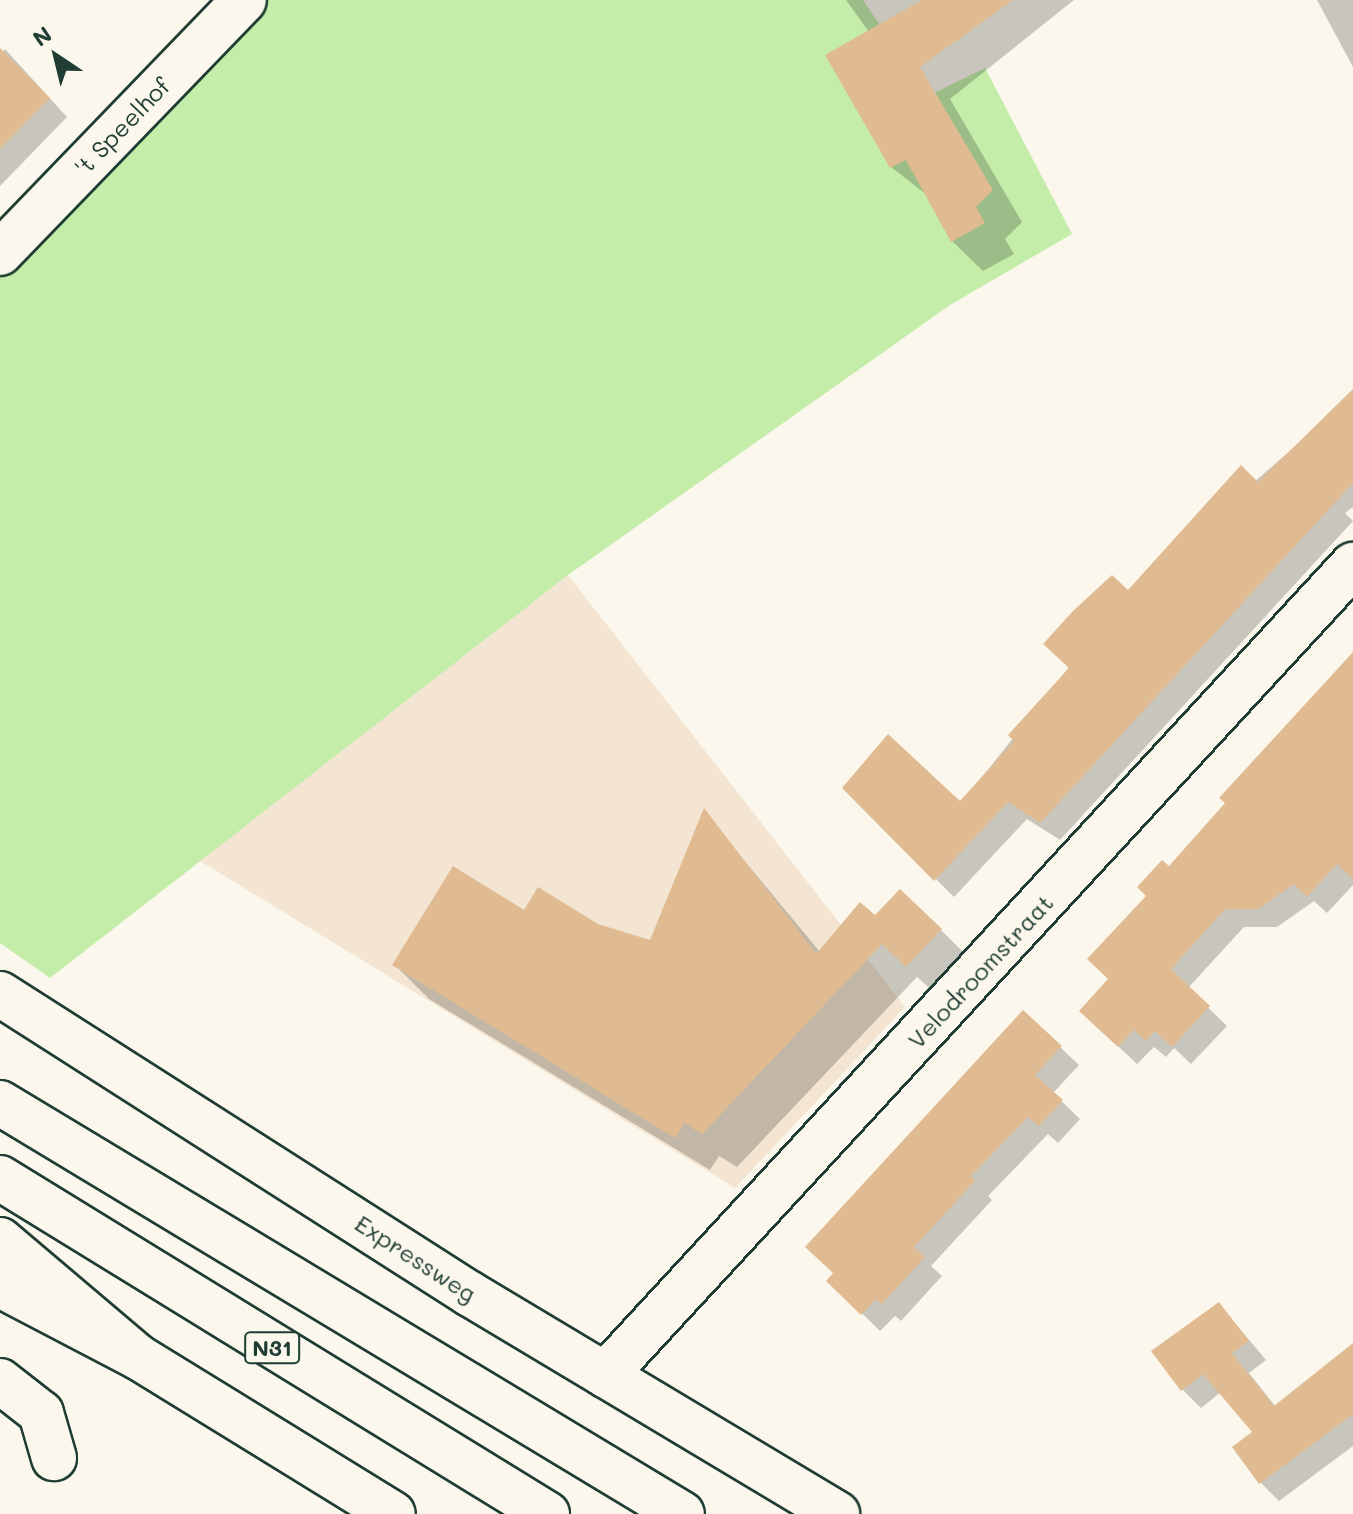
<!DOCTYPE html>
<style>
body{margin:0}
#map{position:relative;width:1353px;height:1514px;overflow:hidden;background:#fbf7ec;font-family:Mali,sans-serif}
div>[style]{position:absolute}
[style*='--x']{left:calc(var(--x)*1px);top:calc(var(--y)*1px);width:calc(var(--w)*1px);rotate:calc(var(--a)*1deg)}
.built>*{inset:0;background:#f3e5d1}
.green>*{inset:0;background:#c3eda9}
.shadow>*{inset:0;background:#0003}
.building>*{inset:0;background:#e0bb91}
.roads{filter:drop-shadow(2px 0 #1f3d34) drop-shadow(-2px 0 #1f3d34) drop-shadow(0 2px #1f3d34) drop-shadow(0 -2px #1f3d34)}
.minor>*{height:44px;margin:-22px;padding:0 22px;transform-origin:22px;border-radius:22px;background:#fbf7ec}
.tertiary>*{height:44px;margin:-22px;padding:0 22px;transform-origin:22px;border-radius:22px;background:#fbf7ec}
.trunk>*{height:44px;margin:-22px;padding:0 22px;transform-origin:22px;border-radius:22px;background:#fbf7ec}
span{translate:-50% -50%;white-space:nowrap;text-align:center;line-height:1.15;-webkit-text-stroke:8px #fbf7ec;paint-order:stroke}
.shield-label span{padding:2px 6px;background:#fbf7ec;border:2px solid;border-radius:6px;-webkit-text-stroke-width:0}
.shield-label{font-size:22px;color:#1f3d34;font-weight:700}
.street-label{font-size:24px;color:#1f3d34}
.north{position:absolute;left:16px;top:16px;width:80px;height:80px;-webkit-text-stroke:6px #fbf7ec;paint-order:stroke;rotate:325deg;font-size:22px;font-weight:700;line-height:32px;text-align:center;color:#1f3d34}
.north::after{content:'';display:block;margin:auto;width:28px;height:36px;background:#1f3d34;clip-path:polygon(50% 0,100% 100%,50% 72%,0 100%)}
</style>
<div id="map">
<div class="built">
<i style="clip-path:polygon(568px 575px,905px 1007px,735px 1188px,200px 861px)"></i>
</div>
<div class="green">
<i style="clip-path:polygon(258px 0,863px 0,928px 96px,985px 68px,1072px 234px,950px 305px,568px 575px,50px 978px,0 943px,0 269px)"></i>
</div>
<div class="shadow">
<i style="clip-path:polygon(846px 0,1074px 0,950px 99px,1022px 222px,1005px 239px,1014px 254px,983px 271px,952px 241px,927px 195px,891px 167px,869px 32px)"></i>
<i style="clip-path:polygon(1317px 0,1353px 0,1353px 67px)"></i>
<i style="clip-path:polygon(5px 49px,67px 117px,0 186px,0 55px)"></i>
<i style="clip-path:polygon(1353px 396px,1353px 507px,1345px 513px,1353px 521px,1060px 840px,1027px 819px,954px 897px,845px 788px,961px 804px,1128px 592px)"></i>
<i style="clip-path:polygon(1353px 655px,1353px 885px,1327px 913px,1314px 901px,1277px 927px,1244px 927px,1188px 988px,1227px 1026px,1191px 1064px,1174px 1048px,1166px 1057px,1154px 1047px,1137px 1064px,1100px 1029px,1110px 980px,1149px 896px)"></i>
<i style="clip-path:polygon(704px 812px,820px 952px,875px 918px,941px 930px,975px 964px,942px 999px,917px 977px,737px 1167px,719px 1156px,710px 1170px,429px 999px,395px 965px,525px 912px,651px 942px)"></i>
<i style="clip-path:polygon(1060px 1047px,1079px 1065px,1053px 1093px,1080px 1119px,1058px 1143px,1048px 1134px,988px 1196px,992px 1200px,931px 1266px,942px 1276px,901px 1321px,895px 1316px,880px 1331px,829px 1281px)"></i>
<i style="clip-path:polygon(1219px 1304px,1266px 1360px,1249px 1373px,1276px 1407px,1353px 1359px,1353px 1446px,1279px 1501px,1261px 1483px,1255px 1432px,1221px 1392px,1201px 1408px,1182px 1389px)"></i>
</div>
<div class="building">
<i style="clip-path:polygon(922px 0,1013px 0,920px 67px,993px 190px,976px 207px,985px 223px,951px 242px,906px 160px,890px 168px,825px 55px)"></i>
<i style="clip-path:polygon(0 48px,50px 98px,0 149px)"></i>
<i style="clip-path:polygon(1353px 389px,1353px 483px,1040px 823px,1008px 802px,934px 881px,842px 788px,888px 734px,960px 801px,1014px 741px,1008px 735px,1069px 668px,1043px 644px,1073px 611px,1112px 575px,1128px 590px,1241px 465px,1258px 482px)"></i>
<i style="clip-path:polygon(1353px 652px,1353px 879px,1337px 864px,1307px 897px,1294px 884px,1258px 909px,1225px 909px,1171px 969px,1210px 1006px,1172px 1047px,1155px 1031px,1146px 1041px,1134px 1030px,1118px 1047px,1079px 1011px,1108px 979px,1087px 959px,1146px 896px,1137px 887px,1162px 860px,1169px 866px,1225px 803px,1219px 798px)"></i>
<i style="clip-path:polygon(704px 808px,816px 954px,860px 902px,875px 915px,900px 889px,942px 929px,906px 967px,882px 944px,702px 1134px,684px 1123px,675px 1138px,392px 965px,453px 866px,524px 910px,538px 887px,598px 924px,650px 940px)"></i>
<i style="clip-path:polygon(1023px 1010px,1062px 1046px,1035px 1075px,1063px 1100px,1039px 1126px,1028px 1117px,971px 1176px,975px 1181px,914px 1247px,925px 1257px,882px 1304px,876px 1299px,861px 1315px,826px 1281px,833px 1273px,805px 1247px)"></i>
<i style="clip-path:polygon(1219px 1302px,1249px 1341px,1232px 1353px,1274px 1406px,1353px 1343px,1353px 1414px,1259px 1484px,1232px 1447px,1252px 1432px,1203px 1374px,1181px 1391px,1151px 1351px)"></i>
</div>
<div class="roads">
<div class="minor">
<i style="--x:0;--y:253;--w:351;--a:-46"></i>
<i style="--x:605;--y:1375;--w:1103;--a:-47.28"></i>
<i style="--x:0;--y:1381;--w:52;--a:38"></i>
<i style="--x:41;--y:1413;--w:47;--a:73.9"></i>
</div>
<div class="tertiary">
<i style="--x:0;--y:994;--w:558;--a:32.55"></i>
<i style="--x:470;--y:1294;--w:428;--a:30.9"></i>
<i style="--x:0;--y:1285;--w:156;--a:27.6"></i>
<i style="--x:138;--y:1357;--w:299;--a:31.6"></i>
</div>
<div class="trunk">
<i style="--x:0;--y:1103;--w:796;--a:31.07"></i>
<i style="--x:0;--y:1178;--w:642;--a:31.56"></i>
<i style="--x:0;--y:1240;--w:181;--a:40.3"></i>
</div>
</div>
<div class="shield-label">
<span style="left:272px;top:1348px">N31</span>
</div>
<div class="street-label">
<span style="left:122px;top:126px;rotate:-46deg">'t Speelhof</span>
<span style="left:980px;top:971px;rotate:-47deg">Velodroomstraat</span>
<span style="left:416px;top:1258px;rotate:33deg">Expressweg</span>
</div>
<div class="north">N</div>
</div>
